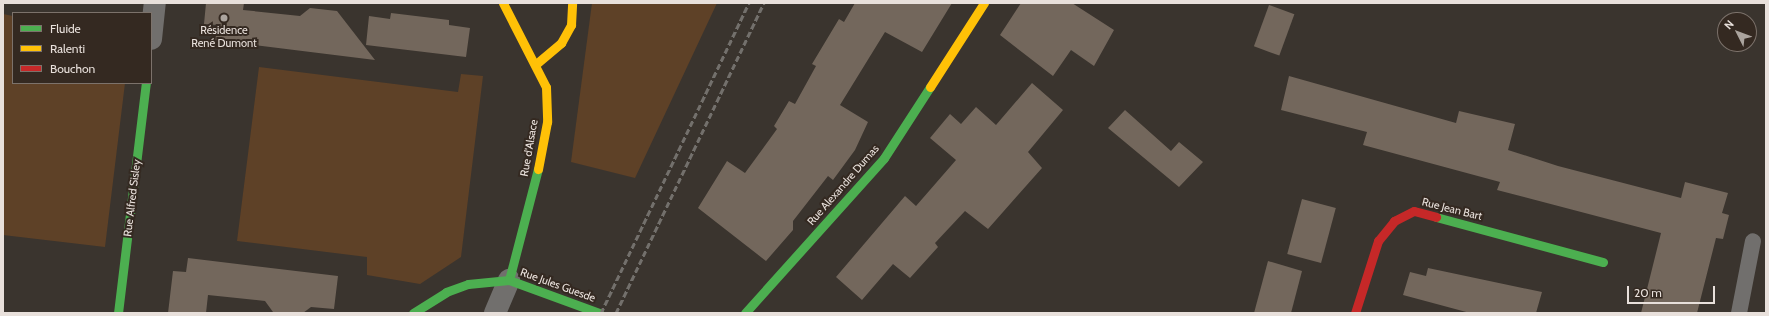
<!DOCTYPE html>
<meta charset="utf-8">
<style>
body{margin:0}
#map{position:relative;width:1769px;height:316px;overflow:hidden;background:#3a342e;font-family:Cabin,sans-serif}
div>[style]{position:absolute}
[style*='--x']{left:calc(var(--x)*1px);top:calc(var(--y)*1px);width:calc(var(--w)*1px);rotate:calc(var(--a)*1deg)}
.green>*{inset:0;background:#5e4127}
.building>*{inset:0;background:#73675c;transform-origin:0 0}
.lane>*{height:16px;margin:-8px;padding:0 8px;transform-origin:8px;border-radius:8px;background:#716f6d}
.street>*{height:22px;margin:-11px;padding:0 11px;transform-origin:11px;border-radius:11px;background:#716f6d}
.fast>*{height:9px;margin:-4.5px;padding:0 4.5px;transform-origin:4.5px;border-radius:4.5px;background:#4caf50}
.slow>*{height:9px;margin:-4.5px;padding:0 4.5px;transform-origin:4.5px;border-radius:4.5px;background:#ffc107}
.jam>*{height:9px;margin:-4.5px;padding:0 4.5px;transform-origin:4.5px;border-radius:4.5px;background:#c62828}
.rail>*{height:3px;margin-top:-1.5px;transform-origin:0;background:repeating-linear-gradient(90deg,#73706c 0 6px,transparent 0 9px)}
.dots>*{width:11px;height:11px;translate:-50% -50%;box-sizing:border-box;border:2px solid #342921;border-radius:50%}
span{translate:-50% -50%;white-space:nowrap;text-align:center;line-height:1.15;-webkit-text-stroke:4px #342921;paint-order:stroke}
.poi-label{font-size:11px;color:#e8e0db}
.street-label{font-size:11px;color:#e8e0db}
.frame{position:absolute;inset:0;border:4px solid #e8e0db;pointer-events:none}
.legend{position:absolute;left:12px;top:12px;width:140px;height:72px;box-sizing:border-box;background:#342921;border:1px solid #7c726b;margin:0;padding:5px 7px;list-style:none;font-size:12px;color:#e8e0db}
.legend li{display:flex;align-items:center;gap:8px;height:20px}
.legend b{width:20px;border:1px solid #7c726b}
.north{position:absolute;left:1717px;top:12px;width:40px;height:40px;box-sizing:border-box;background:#342921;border:1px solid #7c726b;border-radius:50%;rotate:312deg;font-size:11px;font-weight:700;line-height:16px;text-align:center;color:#e8e0db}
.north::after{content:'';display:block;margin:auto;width:14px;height:18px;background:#aba49e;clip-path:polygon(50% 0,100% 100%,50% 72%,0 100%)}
.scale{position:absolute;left:1627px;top:286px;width:88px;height:18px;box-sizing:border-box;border:2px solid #e8e0db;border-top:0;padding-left:5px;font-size:12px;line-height:14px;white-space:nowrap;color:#e8e0db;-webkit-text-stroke:3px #342921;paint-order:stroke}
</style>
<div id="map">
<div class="green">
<i style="clip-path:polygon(592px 3px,717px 3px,635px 178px,571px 162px)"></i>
<i style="clip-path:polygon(3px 14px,13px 16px,13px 83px,125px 83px,105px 247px,3px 235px)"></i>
<i style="clip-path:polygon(259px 67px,458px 92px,461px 74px,483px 76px,461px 257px,420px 284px,367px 275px,367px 257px,237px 241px)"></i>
</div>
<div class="building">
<i style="clip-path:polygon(206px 3px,244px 3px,243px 10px,300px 16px,310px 8px,337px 11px,375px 60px,215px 40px,217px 25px,204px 24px)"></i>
<i style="clip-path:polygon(855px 3px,952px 3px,922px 52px,885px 32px,840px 105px,868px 122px,855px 150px,833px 180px,828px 176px,793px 221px,793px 230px,766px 261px,698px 208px,727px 161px,745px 173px,777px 129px,774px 126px,789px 101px,795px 104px,816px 66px,812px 64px,839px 19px,844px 22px)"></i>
<i style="clip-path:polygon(1021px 3px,1072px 3px,1114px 30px,1094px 66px,1071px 50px,1053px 76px,1000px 35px)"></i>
<i style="left:1269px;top:5px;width:27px;height:44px;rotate:20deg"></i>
<i style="clip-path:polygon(391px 13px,449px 20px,449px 25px,470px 28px,466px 57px,366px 45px,369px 16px,390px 19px)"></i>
<i style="clip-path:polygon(1289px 76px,1456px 123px,1459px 111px,1515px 124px,1508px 150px,1558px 166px,1681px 198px,1685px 182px,1728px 193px,1722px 213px,1729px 215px,1723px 239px,1716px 238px,1697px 313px,1641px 313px,1661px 233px,1497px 190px,1500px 182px,1363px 145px,1367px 132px,1281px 110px)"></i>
<i style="clip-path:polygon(1032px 83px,1063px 110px,1028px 152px,1042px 168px,988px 229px,965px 211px,935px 243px,938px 247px,910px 278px,893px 264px,862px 300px,836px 277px,905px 196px,916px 206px,956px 160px,930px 138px,950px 114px,961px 124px,976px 107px,996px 125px)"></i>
<i style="clip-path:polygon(1125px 110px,1171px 151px,1179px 142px,1203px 162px,1179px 187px,1108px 128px)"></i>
<i style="left:1302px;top:199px;width:35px;height:57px;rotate:15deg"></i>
<i style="clip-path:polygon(188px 258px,338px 276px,334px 309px,311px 307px,303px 313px,280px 313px,273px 312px,265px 301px,208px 295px,206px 313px,168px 313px,173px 271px,186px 272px)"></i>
<i style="clip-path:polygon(1268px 261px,1302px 271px,1291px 313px,1254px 313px)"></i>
<i style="clip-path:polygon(1428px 268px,1542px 292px,1536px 313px,1470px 313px,1403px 295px,1410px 272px,1426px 276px)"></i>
</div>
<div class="lane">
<i style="--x:1739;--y:313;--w:73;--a:-79"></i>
</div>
<div class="street">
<i style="--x:151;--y:39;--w:36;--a:-84"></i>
<i style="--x:495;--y:313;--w:36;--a:-67"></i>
</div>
<div class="fast">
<i style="--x:1436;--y:217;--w:173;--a:15.1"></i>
<i style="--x:509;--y:280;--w:115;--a:-75.4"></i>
<i style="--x:118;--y:313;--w:232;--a:-83.1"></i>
<i style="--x:413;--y:313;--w:39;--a:-32"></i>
<i style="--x:446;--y:292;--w:23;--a:-20"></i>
<i style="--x:468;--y:284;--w:41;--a:-5.6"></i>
<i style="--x:509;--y:280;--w:96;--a:20.1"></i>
<i style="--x:745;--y:313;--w:208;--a:-48.1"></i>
<i style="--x:884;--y:158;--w:85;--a:-57.1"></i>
</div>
<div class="slow">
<i style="--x:503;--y:3;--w:94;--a:62.9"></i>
<i style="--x:546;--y:87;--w:35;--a:88"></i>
<i style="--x:547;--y:122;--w:48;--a:100.8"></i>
<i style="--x:536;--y:64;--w:33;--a:-40"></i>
<i style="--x:561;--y:43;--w:21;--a:-61"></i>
<i style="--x:571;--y:25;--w:22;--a:-87"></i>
<i style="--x:930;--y:87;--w:100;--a:-57.3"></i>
</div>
<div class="jam">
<i style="--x:1355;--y:313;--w:76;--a:-72.3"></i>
<i style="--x:1378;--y:241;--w:26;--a:-51"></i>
<i style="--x:1394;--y:221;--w:22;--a:-27"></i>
<i style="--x:1414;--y:211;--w:23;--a:15"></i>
</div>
<div class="rail">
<i style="--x:601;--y:313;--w:344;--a:-64.5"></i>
<i style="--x:616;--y:313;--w:344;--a:-64.5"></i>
</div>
<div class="dots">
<i style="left:224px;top:18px;background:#aba49e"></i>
</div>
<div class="poi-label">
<span style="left:224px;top:37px">Résidence<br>René Dumont</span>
</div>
<div class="street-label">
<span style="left:529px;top:148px;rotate:-80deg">Rue d'Alsace</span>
<span style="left:843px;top:185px;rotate:-49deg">Rue Alexandre Dumas</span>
<span style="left:132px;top:198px;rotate:-83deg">Rue Alfred Sisley</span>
<span style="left:1452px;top:209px;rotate:14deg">Rue Jean Bart</span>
<span style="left:558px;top:285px;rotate:20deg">Rue Jules Guesde</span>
</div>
<div class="frame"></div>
<ul class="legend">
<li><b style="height:5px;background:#4caf50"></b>Fluide</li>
<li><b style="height:5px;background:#ffc107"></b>Ralenti</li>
<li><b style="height:5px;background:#c62828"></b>Bouchon</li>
</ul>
<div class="north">N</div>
<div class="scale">20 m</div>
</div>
